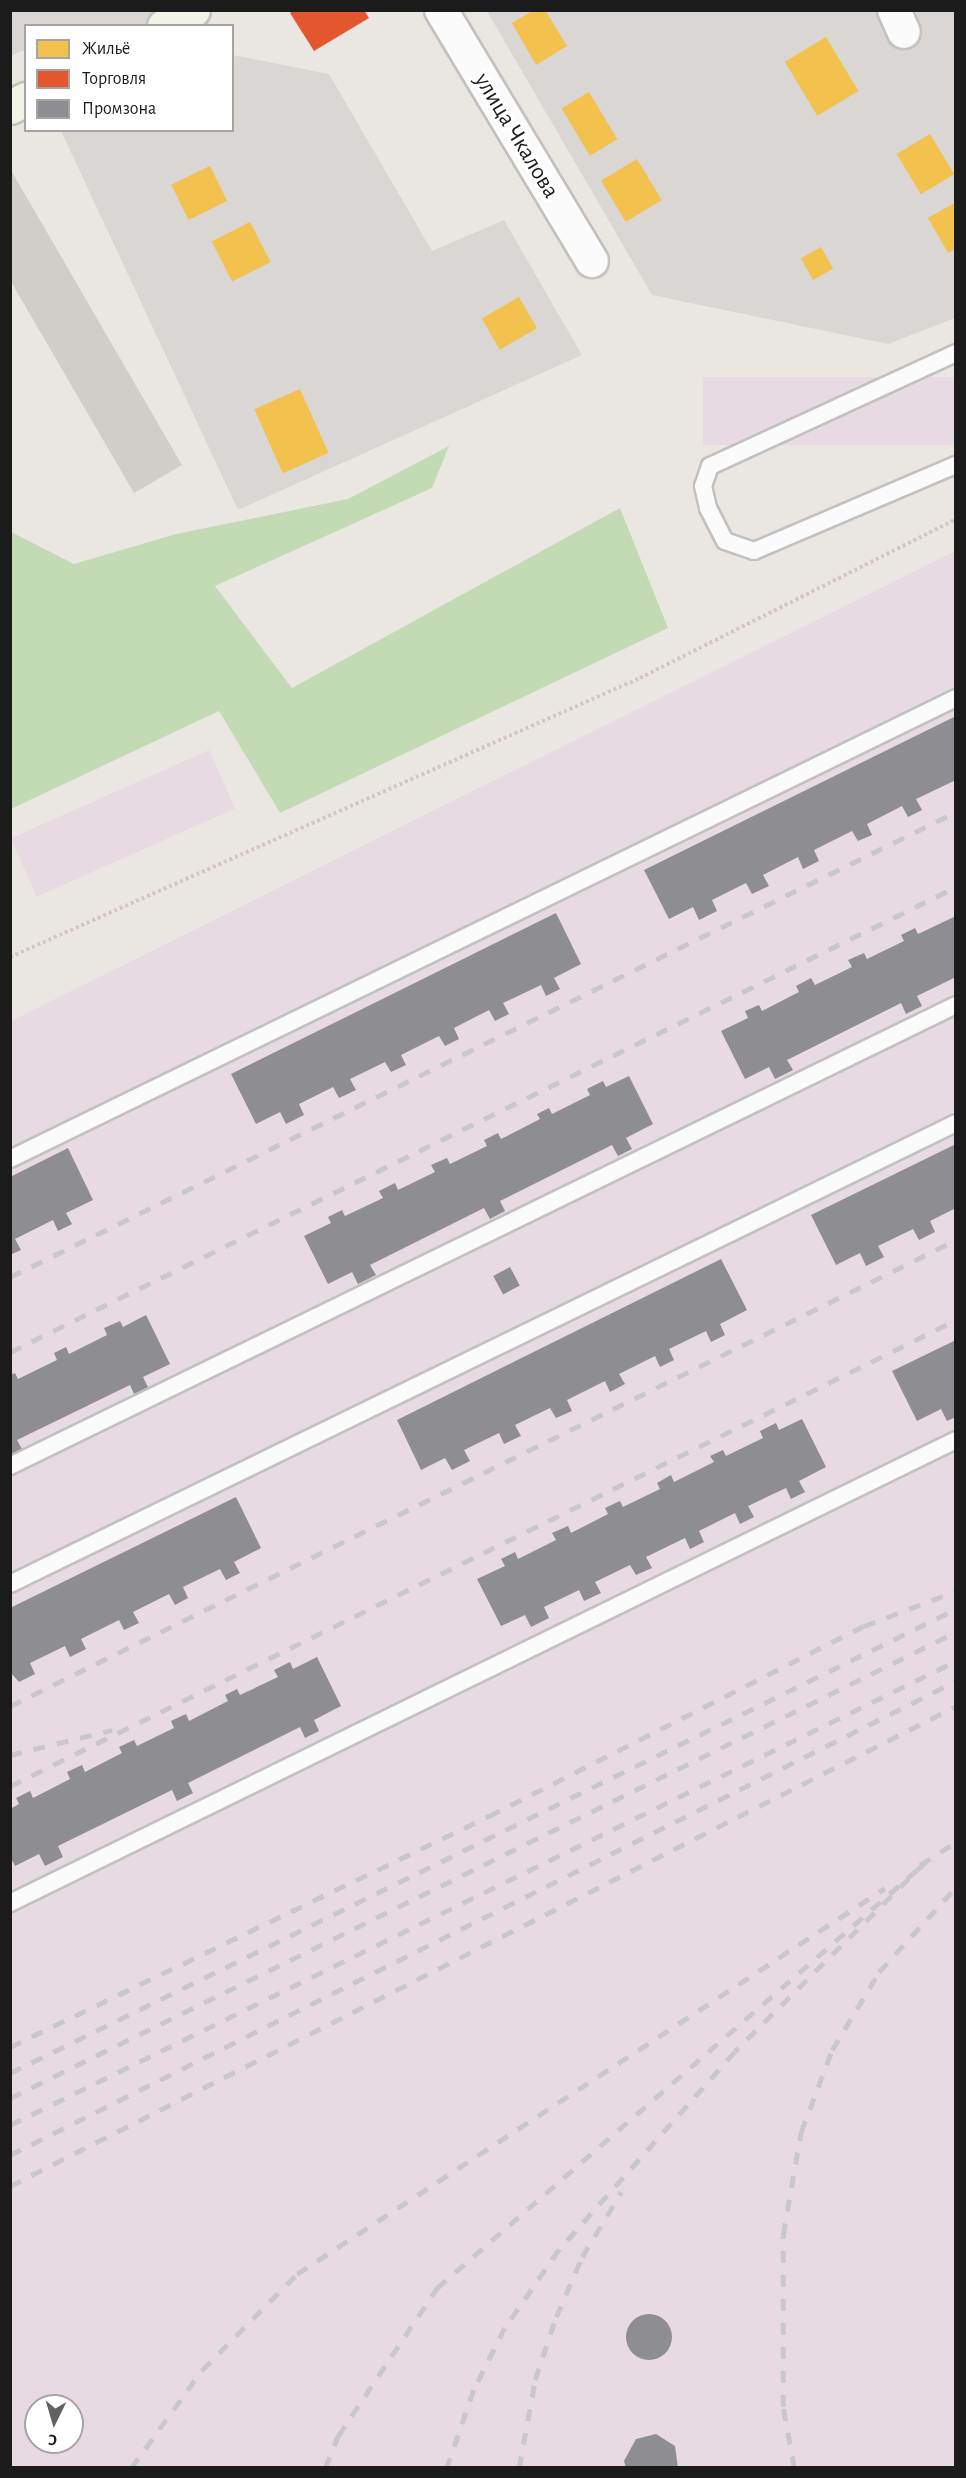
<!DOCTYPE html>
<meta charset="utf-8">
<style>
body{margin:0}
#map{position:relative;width:966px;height:2478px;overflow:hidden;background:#eae7e2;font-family:"Alegreya Sans",sans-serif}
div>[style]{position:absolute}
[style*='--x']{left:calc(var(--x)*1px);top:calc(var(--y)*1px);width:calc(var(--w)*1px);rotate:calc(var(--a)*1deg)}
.residential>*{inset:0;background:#d9d6d4}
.industrial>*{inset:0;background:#e8dae3;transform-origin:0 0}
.forest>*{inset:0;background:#c3dbb4}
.homes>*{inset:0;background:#f2c14e;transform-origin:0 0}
.shops>*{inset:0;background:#e4572e}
.industry>*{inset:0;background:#8d8d92;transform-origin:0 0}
.round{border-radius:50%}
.building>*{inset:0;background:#d1cdc9}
.path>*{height:4px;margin-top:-2px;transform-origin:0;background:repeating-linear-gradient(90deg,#d6c6c3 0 3px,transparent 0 6px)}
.roads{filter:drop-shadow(2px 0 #c2c1bf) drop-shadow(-2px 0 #c2c1bf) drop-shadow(0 2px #c2c1bf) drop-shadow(0 -2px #c2c1bf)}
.lane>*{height:16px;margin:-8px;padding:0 8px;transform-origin:8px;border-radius:8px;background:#fcfbfb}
.street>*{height:32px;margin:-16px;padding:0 16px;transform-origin:16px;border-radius:16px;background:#fcfbfb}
.secondary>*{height:33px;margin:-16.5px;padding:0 16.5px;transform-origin:16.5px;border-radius:16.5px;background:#f2f2e7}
.rail>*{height:4.5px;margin-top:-2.25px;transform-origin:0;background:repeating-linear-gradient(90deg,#c9c8c8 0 12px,transparent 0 24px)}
span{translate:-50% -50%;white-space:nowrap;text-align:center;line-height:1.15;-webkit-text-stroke:6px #fff;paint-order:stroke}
.street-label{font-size:24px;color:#1b1b1b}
.frame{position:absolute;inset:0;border:12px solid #1b1b1b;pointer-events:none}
.legend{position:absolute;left:24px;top:24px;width:210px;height:108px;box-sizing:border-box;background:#fff;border:2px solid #a4a4a4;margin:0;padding:8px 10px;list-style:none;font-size:18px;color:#1b1b1b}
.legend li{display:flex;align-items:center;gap:12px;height:30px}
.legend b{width:30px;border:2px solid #a4a4a4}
.north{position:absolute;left:24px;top:2394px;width:60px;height:60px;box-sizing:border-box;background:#fff;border:2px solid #a4a4a4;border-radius:50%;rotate:185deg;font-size:16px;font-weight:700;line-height:24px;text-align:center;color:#1b1b1b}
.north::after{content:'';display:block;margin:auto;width:21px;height:27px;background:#636261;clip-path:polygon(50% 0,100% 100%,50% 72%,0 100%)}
</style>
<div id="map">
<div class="residential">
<i style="clip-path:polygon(11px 11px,199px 11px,209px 25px,26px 26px,25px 54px,23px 50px,11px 56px)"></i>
<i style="clip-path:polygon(487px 11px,955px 11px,955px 318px,888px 344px,652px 295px)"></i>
<i style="clip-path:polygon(233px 55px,329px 74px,432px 251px,504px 220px,582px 355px,238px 510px,61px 131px,232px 130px)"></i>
</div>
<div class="industrial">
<i style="left:955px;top:377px;width:68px;height:252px;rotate:90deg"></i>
<i style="clip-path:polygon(evenodd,955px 551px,955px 2467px,11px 2468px,11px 1021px,955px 551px,36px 2406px,72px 2406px,72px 2442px,36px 2442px,36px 2406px)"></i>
<i style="left:209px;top:750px;width:64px;height:217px;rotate:66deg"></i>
</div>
<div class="forest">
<i style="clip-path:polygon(449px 446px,432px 488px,215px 586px,292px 688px,620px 508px,668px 628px,280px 813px,219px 711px,11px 809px,11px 532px,74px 564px,176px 534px,348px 499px)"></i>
</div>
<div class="homes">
<i style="clip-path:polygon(534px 10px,545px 10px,567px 46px,536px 65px,512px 23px)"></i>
<i style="left:826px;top:37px;width:63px;height:48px;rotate:59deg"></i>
<i style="left:589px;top:92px;width:55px;height:32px;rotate:59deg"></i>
<i style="left:930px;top:134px;width:47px;height:39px;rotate:59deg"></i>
<i style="left:637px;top:159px;width:48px;height:42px;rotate:59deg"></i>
<i style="left:210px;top:166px;width:39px;height:43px;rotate:64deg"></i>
<i style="clip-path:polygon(956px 202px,956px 248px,948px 253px,928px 218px)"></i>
<i style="left:250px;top:222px;width:45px;height:43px;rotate:63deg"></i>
<i style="left:821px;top:247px;width:25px;height:23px;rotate:61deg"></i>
<i style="left:519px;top:297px;width:36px;height:43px;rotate:60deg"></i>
<i style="left:300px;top:389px;width:70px;height:50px;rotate:66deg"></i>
</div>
<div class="shops">
<i style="clip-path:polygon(294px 10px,364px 10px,369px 18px,314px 51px,290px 13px)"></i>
</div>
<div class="industry">
<i style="clip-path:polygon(956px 716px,956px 785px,954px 781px,916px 799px,922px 810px,908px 817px,902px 806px,867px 824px,872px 835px,858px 841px,852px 831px,814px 850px,819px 861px,803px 869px,798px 857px,763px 875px,769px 886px,752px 894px,746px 883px,712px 900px,717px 911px,699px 920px,693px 907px,669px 919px,644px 870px)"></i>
<i style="clip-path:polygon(556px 913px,581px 964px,554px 978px,560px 989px,546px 996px,541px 985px,503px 1003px,509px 1014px,495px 1021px,489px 1010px,454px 1028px,459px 1039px,445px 1046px,439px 1036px,401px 1055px,406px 1065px,391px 1072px,385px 1062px,350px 1079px,356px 1090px,339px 1098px,333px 1087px,299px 1104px,304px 1115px,286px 1124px,280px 1112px,256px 1124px,231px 1074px)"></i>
<i style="clip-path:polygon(956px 916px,956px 977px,917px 996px,922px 1006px,906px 1014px,901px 1003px,787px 1060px,793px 1070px,775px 1079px,769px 1067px,745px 1079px,721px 1031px,748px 1018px,745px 1011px,759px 1005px,762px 1011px,799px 992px,796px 986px,811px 978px,815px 985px,852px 967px,848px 960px,864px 953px,867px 959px,904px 941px,901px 935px,915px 928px,918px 934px)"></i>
<i style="clip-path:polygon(629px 1076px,653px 1124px,626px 1138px,632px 1149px,618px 1156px,612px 1145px,500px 1201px,505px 1211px,490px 1219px,484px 1208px,370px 1265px,376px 1275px,358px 1284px,352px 1272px,328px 1284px,304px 1236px,331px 1223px,328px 1217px,342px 1210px,345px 1216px,383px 1198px,379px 1191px,395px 1183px,398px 1190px,435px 1172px,431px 1165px,447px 1158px,450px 1164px,487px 1146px,484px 1140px,498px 1133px,501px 1139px,540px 1119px,537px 1114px,549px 1108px,552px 1114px,590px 1095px,587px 1089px,603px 1081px,606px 1087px)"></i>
<i style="clip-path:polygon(956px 1144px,956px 1208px,930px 1221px,935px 1232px,919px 1240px,913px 1229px,878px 1246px,884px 1257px,866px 1266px,860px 1253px,836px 1265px,811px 1215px)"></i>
<i style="clip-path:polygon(68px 1148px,93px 1200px,66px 1213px,72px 1224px,58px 1231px,53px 1220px,15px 1239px,21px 1250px,10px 1255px,10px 1177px)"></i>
<i style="clip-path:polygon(721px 1259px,747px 1310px,720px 1324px,725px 1335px,711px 1342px,706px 1331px,669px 1349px,674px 1360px,660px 1367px,655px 1356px,619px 1374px,625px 1384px,610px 1392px,605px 1381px,567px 1400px,572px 1411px,556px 1418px,550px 1408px,515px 1425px,521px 1436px,504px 1444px,499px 1433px,464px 1450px,470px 1461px,452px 1470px,445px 1458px,421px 1470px,397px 1420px)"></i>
<i style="left:510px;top:1267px;width:21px;height:19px;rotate:62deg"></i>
<i style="clip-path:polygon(146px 1315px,170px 1364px,143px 1377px,149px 1389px,135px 1396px,130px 1385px,17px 1440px,23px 1451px,10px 1457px,10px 1375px,15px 1373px,18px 1379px,57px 1360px,54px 1353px,66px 1347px,69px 1354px,107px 1335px,104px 1328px,120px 1321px,123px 1327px)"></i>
<i style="clip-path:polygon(956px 1340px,956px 1417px,947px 1421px,941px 1409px,917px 1421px,892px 1371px)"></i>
<i style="clip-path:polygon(802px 1419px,826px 1467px,799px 1481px,805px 1492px,791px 1499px,786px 1488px,748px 1506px,754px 1517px,740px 1524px,735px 1513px,699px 1531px,704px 1542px,690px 1549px,685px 1538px,646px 1557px,652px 1568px,636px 1575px,630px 1565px,595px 1582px,601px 1593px,584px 1601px,579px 1590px,544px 1607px,549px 1618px,531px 1627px,525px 1615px,501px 1626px,477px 1579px,505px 1566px,501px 1559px,515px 1552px,518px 1559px,556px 1540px,552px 1533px,568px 1526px,571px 1533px,608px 1514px,605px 1508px,620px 1501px,623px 1507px,660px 1489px,657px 1483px,671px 1475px,674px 1482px,714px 1462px,710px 1456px,723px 1450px,726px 1456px,763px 1438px,760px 1431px,776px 1423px,779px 1430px)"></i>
<i style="clip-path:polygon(236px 1497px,261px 1548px,234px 1562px,240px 1573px,226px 1580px,220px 1569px,183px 1587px,188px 1598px,175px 1605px,169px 1594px,133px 1612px,139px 1623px,124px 1630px,119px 1620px,81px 1639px,86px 1649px,70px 1657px,65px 1646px,30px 1663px,35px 1674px,19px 1682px,10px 1672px,10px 1608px)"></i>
<i style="clip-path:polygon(317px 1657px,341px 1706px,314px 1720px,319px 1731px,305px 1738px,300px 1727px,188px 1783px,193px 1793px,177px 1801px,172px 1790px,58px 1846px,63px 1857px,45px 1866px,39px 1854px,15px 1866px,10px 1856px,10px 1809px,19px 1804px,16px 1798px,30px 1791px,33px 1798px,70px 1779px,67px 1772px,82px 1765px,85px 1772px,122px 1753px,119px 1747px,134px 1740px,137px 1746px,174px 1728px,171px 1721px,186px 1714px,189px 1721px,228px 1701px,225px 1695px,237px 1689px,240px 1695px,278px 1677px,274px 1670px,290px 1662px,293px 1669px)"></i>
<i class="round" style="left:626px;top:2314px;width:46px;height:46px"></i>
<i style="clip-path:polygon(656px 2434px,675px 2446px,678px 2468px,626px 2468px,624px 2461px,636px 2439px)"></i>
</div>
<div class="building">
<i style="clip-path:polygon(12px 172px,182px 465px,134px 493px,10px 280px)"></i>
</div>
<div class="path">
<i style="--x:10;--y:957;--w:689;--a:-23.89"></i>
<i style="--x:640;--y:678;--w:354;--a:-26.7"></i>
</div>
<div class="roads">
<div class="lane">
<i style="--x:956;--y:353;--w:271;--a:155.3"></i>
<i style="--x:710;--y:466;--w:21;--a:109"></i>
<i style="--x:703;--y:486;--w:23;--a:77"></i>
<i style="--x:708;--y:508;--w:37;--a:63"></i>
<i style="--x:725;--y:541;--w:31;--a:19"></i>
<i style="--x:754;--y:551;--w:220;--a:-23.1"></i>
<i style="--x:10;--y:1159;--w:1052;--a:-25.98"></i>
<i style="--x:10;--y:1466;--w:1052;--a:-25.98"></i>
<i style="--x:10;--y:1584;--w:1052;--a:-25.98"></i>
<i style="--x:10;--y:1903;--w:1053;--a:-26.08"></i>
</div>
<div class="street">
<i style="--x:441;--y:10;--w:293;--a:59"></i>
<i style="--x:894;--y:10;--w:24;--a:66"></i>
</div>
<div class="secondary">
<i style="--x:164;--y:26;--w:33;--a:-29"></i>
<i style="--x:10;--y:107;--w:18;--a:-27"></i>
</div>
</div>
<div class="rail">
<i style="--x:10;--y:1277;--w:1054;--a:-26.18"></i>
<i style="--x:10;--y:1352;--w:1054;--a:-26.18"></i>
<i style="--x:10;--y:1706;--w:1055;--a:-26.22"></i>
<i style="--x:10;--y:1755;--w:105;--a:-13.8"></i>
<i style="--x:10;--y:1786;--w:1055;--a:-26.22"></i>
<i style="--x:920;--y:1865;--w:43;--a:-32.6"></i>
<i style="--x:10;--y:2047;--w:532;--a:-25.75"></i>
<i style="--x:489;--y:1816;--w:420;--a:-26.9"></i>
<i style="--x:864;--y:1626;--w:98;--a:-20.8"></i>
<i style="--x:10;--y:2073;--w:1054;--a:-26.13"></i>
<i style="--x:10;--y:2098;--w:1055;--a:-26.22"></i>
<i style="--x:10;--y:2125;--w:1054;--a:-26.13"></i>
<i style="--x:10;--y:2155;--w:1058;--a:-26.61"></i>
<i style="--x:10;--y:2186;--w:1061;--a:-26.9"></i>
<i style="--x:131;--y:2468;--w:121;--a:-54.1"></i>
<i style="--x:202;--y:2370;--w:135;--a:-45.3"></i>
<i style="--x:297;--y:2274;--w:703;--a:-33.28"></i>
<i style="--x:325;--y:2468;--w:35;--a:-68"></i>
<i style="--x:338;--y:2436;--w:178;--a:-56.2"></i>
<i style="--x:437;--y:2288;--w:649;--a:-41.06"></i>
<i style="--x:926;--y:1862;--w:269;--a:135.2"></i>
<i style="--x:735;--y:2052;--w:265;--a:131.6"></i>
<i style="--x:559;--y:2250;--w:95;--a:124.7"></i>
<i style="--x:505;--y:2328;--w:69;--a:116.6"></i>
<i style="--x:474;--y:2390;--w:83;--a:109.1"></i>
<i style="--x:519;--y:2468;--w:89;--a:-79.7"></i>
<i style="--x:535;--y:2380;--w:66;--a:-71.6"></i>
<i style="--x:556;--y:2317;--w:65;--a:-66.6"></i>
<i style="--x:582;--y:2257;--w:76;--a:-59"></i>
<i style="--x:794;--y:2468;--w:62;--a:-100.2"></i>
<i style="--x:783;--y:2407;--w:172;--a:-90"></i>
<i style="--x:783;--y:2235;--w:105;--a:-80.1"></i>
<i style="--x:801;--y:2132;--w:88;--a:-69.3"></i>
<i style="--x:832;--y:2050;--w:91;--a:-58.9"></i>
<i style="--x:879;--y:1972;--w:115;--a:-47.8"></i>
</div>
<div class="street-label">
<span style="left:516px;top:136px;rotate:59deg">улица Чкалова</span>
</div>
<div class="frame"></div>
<ul class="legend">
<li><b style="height:16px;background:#f2c14e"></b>Жильё</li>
<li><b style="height:16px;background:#e4572e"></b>Торговля</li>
<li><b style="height:16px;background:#8d8d92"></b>Промзона</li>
</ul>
<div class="north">С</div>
</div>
